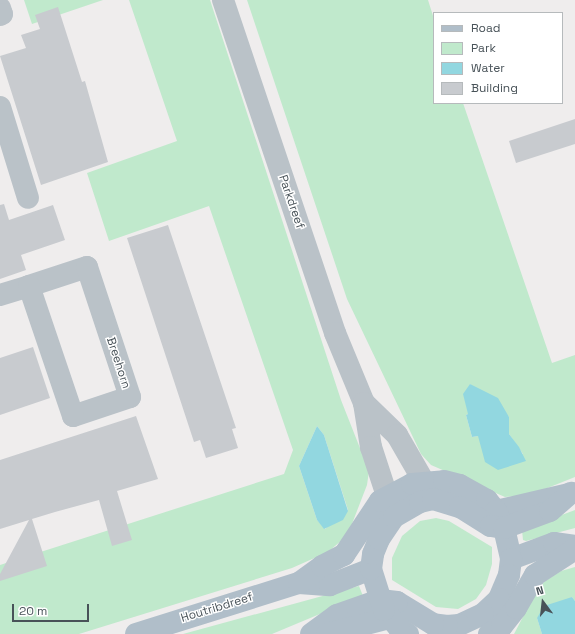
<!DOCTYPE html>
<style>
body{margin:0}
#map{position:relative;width:575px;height:634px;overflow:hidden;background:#efeded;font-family:"Space Grotesk",sans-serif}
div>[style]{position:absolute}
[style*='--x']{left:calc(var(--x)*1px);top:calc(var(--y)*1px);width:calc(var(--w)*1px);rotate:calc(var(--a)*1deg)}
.green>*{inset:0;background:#c0e9cc}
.water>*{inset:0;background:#92d7e0}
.building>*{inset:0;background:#c8cbcf}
.minor>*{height:22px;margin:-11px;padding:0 11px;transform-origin:11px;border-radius:11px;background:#bac2c8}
.major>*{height:22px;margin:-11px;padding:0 11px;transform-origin:11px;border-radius:11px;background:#b0bec9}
span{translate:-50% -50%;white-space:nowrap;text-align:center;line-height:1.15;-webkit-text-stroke:3px #fff;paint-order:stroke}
.street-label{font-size:12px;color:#485258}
.legend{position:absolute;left:433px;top:12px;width:130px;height:92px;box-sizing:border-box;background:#fff;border:1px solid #b6babc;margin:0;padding:5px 7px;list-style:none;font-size:12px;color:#485258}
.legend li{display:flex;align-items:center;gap:8px;height:20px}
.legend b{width:20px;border:1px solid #b6babc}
.north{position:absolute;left:523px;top:582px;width:40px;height:40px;-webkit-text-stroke:3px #fff;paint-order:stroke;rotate:345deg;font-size:11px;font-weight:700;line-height:16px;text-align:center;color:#485258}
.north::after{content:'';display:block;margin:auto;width:14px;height:18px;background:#485258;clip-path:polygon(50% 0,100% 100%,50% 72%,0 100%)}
.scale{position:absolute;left:12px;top:604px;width:77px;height:18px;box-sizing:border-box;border:2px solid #485258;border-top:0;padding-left:5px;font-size:12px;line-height:14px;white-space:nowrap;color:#485258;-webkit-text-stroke:3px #fff;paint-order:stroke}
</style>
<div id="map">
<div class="green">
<i style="clip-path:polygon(24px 0,103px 0,32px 24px)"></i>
<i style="clip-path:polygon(evenodd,129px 0,210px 0,341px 400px,369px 471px,367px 485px,350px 529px,342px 540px,328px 552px,292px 568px,79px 634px,0 634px,0 565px,284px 474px,293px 450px,209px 206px,109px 241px,87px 173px,177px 141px,129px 0,317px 426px,324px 435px,348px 510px,325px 529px,317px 520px,299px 466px,317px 426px)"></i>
<i style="clip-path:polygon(evenodd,247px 0,428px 0,434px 19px,434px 103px,463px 103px,552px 363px,575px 355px,575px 477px,530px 495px,505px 497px,431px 465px,421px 454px,347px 299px,247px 0,470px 384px,509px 417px,509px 434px,523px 454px,478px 436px,472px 437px,466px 415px,468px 414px,470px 384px)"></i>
<i style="clip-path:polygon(575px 510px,575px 528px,526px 541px,523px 540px,522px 530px)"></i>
<i style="clip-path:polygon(436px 518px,449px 521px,492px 547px,492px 564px,486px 585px,476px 599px,458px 609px,436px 607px,392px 580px,392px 558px,402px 536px,420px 521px)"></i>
<i style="clip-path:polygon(575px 567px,575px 601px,572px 597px,537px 618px,542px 634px,514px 634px,537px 590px,545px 581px,561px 571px)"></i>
<i style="clip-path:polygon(359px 586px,363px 596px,272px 634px,183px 634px)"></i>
</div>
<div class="water">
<i style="clip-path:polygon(470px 384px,498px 398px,509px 417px,509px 434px,519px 447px,526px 461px,498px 470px,485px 462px,478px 436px,472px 437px,466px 415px,468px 414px,463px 394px)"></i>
<i style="clip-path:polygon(317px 426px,324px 435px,348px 511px,343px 520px,324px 529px,317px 520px,299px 466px)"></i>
<i style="clip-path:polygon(572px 597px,575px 601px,575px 634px,542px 634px,537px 618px,544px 606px)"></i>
</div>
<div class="building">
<i style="clip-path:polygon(58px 7px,82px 82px,85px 81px,108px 162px,41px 185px,0 56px,26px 48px,21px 35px,40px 29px,35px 15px)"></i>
<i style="clip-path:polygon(575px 119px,575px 144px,516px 163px,509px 141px)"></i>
<i style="clip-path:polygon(4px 204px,9px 220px,53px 205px,65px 240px,21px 255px,26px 270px,0 279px,0 205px)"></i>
<i style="clip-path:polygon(168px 225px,236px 428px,232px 429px,238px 448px,206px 458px,200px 440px,194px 442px,127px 238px)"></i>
<i style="clip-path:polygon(33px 347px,50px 398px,0 415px,0 358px)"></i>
<i style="clip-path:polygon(136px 416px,158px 479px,117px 491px,132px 540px,112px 546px,99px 500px,55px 512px,32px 519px,47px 566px,0 581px,0 574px,29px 520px,0 529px,0 460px)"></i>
</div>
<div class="minor">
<i style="--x:223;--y:0;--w:351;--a:71.4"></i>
<i style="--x:335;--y:333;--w:76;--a:67.5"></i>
<i style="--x:364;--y:403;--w:45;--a:81"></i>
<i style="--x:371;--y:447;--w:52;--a:71.9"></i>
<i style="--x:0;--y:8;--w:6;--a:72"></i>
<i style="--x:2;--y:14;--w:2;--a:153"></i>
<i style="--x:0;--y:107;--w:95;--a:72.9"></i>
<i style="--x:0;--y:295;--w:30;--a:-17"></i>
<i style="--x:29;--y:286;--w:61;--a:-18.1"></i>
<i style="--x:87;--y:267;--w:137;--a:71.7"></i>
<i style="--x:130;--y:397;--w:60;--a:161.6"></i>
<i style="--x:73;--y:416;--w:137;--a:-108.7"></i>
<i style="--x:364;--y:403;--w:46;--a:44.1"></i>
<i style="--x:397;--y:435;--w:54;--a:60.1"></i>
</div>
<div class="major">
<i style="--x:496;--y:511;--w:75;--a:-13.1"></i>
<i style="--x:511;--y:559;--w:46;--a:-20.4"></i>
<i style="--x:554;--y:543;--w:21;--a:8"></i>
<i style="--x:299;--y:583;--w:31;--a:4"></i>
<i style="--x:330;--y:585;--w:44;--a:-21.3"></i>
<i style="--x:136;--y:634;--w:171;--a:-17.4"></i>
<i style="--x:299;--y:583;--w:29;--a:-36"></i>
<i style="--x:322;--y:566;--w:25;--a:-27"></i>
<i style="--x:344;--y:555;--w:65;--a:-56.3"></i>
<i style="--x:380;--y:501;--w:36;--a:-28"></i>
<i style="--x:412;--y:484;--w:32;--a:-5"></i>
<i style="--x:444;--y:481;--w:16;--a:14"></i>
<i style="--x:460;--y:485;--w:31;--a:29"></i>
<i style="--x:487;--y:500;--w:14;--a:51"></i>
<i style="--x:496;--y:511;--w:19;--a:65"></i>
<i style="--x:504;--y:528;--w:32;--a:77"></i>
<i style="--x:511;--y:559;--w:16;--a:97"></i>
<i style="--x:509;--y:575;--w:26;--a:113"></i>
<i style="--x:499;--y:599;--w:22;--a:137"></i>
<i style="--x:483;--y:614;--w:26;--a:155"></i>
<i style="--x:459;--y:625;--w:12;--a:175"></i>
<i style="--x:447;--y:626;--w:14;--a:-172"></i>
<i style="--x:433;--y:624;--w:42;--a:-148.6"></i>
<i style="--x:397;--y:602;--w:17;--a:-173"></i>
<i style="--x:380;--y:600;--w:46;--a:160.8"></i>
<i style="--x:337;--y:615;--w:32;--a:144"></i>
<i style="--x:327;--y:634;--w:65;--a:-14.3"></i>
<i style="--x:408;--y:634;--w:11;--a:-146"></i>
<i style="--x:399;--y:628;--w:23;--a:-130"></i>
<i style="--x:384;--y:610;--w:43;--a:-107.6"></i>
<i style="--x:371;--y:569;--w:15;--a:-82"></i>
<i style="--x:373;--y:554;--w:16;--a:-68"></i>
<i style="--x:379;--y:539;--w:27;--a:-56"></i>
<i style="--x:394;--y:517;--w:30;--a:-30"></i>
<i style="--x:420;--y:502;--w:13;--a:-13"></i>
<i style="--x:433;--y:499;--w:28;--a:17"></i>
<i style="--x:460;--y:507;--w:36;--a:32"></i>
<i style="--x:491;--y:526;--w:13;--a:9"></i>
<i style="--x:504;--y:528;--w:49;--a:-20.3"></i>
<i style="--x:550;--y:511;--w:28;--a:-41"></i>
<i style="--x:489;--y:634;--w:15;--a:-32"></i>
<i style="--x:502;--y:626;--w:23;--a:-52"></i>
<i style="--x:516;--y:608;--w:38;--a:-60"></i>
<i style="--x:535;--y:575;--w:48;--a:-33"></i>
</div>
<div class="street-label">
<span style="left:291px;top:202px;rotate:71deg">Parkdreef</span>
<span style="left:118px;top:363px;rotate:72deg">Breehorn</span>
<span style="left:217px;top:608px;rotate:-17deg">Houtribdreef</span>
</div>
<ul class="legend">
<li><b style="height:5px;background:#b0bec9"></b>Road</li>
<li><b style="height:11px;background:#c0e9cc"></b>Park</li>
<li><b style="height:11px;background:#92d7e0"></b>Water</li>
<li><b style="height:11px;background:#c8cbcf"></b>Building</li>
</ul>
<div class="north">N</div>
<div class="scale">20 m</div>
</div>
